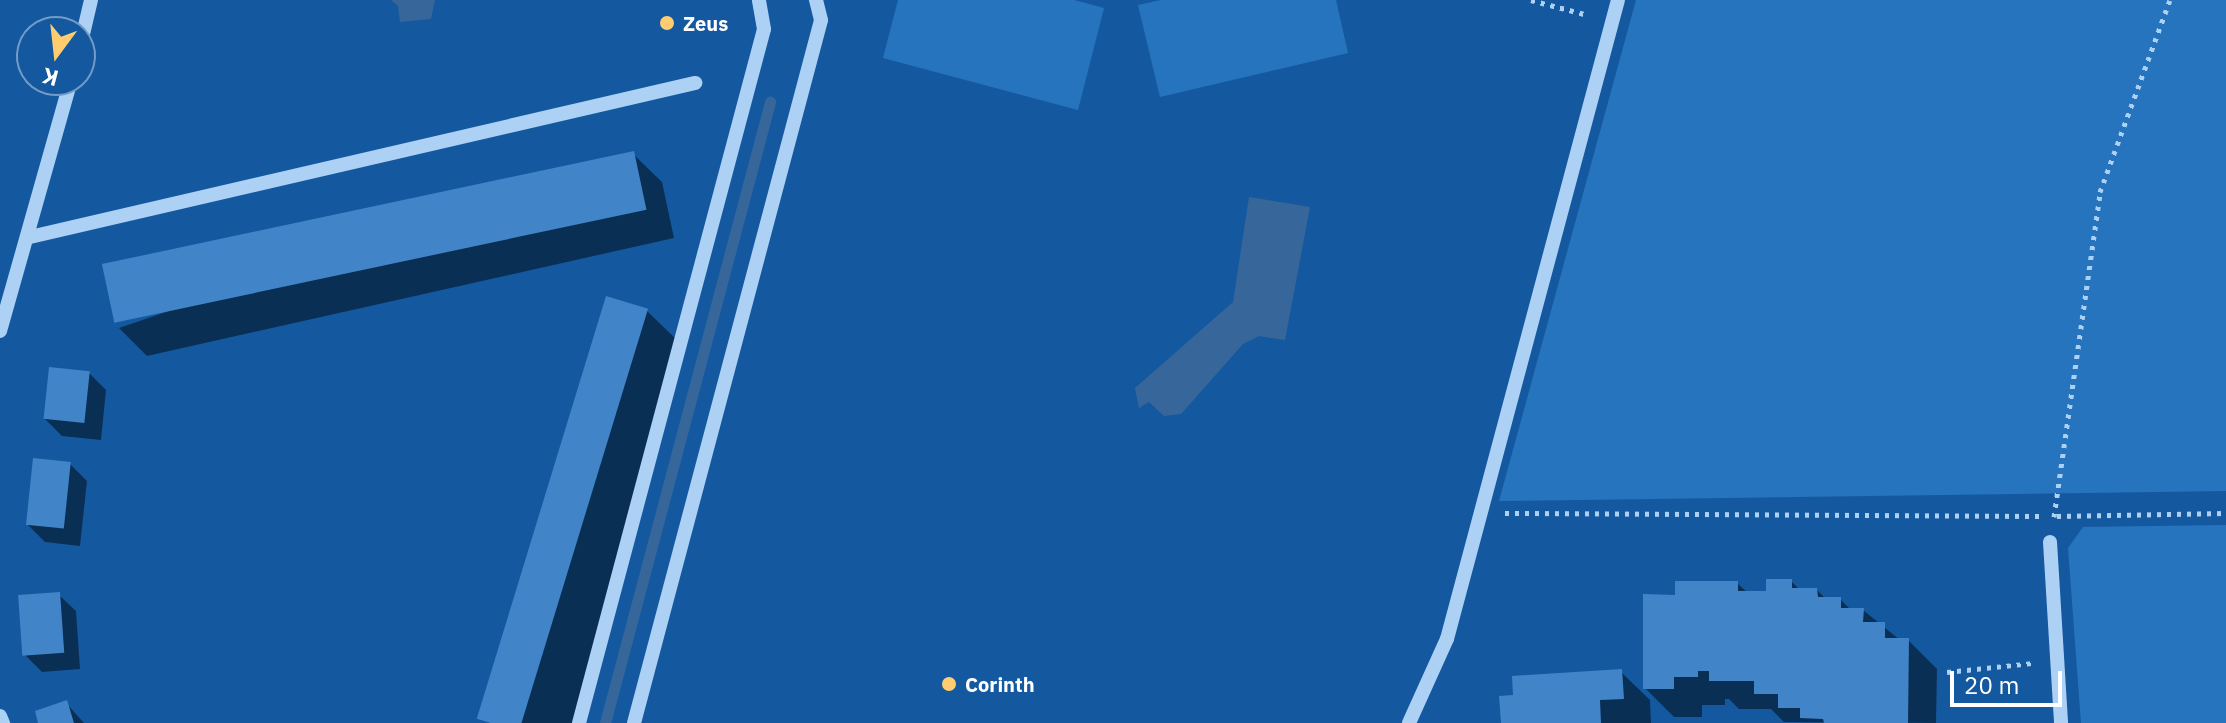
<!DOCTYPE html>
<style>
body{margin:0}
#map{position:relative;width:2226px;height:723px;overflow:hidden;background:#1459a0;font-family:"IBM Plex Sans",sans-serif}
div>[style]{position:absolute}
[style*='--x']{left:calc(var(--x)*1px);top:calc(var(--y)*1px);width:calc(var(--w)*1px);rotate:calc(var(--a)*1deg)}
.green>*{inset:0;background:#2774be}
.water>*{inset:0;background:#37679a}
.shadow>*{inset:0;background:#0007}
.stream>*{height:11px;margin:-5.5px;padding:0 5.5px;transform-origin:5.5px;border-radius:5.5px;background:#37679a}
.building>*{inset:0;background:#4185c8;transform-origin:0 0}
.path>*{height:5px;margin-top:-2.5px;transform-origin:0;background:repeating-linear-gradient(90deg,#add1f4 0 4px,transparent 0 10px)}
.minor>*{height:14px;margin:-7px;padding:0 7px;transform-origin:7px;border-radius:7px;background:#add1f4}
.dots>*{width:22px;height:22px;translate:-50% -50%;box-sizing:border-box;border:4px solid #1459a0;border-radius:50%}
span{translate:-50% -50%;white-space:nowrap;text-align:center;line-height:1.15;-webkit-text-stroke:8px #1459a0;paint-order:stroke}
.poi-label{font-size:20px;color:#fff;font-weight:700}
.left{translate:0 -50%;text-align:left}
.north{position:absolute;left:16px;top:16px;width:80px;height:80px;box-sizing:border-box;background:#1459a0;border:2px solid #729bc6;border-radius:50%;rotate:195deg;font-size:22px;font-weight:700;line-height:32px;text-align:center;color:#fff}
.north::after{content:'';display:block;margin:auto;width:28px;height:36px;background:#ffcd70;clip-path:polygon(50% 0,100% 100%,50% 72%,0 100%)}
.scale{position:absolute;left:1950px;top:671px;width:112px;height:36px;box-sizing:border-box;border:4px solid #fff;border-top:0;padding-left:10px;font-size:24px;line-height:28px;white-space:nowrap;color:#fff;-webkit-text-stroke:6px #1459a0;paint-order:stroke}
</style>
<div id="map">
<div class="green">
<i style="clip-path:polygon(898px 0,1074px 0,1104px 8px,1078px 110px,883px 58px)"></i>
<i style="clip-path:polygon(1161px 0,1336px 0,1348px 53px,1160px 97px,1138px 5px)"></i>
<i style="clip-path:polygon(1636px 0,2226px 0,2226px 491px,1499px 501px)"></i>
<i style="clip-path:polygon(2226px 525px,2226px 723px,2081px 723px,2068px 548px,2083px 527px)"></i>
</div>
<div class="water">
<i style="clip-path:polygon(391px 0,435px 0,431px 19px,400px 22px,398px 6px)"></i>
<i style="clip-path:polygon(1249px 197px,1310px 207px,1285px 340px,1259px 336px,1243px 344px,1181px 414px,1164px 416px,1149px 402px,1139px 408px,1135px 388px,1233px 302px)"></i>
</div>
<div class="shadow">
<i style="clip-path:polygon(633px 154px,662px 182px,674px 238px,147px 356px,119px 328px)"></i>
<i style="clip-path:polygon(647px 311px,676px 339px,575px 723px,495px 723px)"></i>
<i style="clip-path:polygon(89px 373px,106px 390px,101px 440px,62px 436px,45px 419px)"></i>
<i style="clip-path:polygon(70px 464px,87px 481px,80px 546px,45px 542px,28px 525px)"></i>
<i style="clip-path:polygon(1791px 581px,1800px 590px,1817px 590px,1826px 599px,1840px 599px,1851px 610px,1863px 610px,1900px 640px,1908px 640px,1937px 669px,1936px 723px,1784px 722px,1771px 709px,1739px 709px,1729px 699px,1725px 699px,1725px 705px,1702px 705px,1702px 717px,1674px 717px,1645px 688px,1677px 597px,1737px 583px,1748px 593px,1768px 593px)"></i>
<i style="clip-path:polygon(59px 595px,76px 611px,80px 669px,42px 672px,25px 655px)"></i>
<i style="clip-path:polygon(1621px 672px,1650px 700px,1651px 723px,1503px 723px)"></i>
<i style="clip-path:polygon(66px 703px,84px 723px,41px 723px)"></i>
</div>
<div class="stream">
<i style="--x:605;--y:723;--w:643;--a:-75.12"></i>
</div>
<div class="building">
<i style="left:634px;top:151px;width:60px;height:544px;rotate:78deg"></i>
<i style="left:606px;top:296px;width:44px;height:442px;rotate:17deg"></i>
<i style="left:49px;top:367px;width:41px;height:52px;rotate:6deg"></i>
<i style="left:33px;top:458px;width:38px;height:67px;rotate:6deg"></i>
<i style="clip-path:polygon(1766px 579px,1792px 579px,1792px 588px,1817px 588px,1818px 597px,1841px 597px,1841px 608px,1864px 608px,1863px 622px,1885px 622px,1885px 638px,1909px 638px,1908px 723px,1824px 723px,1823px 719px,1800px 718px,1800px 708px,1778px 708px,1778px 694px,1754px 694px,1754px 681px,1709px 681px,1709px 671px,1698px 671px,1698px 677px,1674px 677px,1674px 689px,1643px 689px,1643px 594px,1675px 595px,1675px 581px,1738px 581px,1738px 591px,1766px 591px)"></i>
<i style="left:60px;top:592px;width:61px;height:42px;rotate:86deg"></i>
<i style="clip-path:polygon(1622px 669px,1624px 699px,1600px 700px,1601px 723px,1501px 723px,1499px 696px,1513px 695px,1512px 676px)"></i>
<i style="clip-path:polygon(67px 700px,74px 723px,38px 723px,35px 711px)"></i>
</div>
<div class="path">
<i style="--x:1531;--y:0;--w:59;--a:14.7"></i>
<i style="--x:1505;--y:513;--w:538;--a:0.32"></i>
<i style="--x:2057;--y:516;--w:169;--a:-1"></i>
<i style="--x:2054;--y:517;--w:328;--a:-81.9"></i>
<i style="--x:2100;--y:192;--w:204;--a:-70"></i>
<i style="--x:1947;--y:672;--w:85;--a:-6"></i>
</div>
<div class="minor">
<i style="--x:80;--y:47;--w:48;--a:-76.8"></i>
<i style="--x:30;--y:237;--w:683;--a:-13.04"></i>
<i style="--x:0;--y:331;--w:261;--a:-74.2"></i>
<i style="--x:2050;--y:542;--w:181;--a:86.5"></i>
<i style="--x:0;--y:716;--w:8;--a:67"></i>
<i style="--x:579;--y:723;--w:718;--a:-75.07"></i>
<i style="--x:764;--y:29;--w:29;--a:-100"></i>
<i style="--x:634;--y:723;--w:727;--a:-75.1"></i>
<i style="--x:821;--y:20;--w:21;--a:-104"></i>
<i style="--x:1409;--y:723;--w:92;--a:-65.7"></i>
<i style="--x:1447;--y:639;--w:661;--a:-75.02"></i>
</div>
<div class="dots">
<i style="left:667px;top:23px;background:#ffcd70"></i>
<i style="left:949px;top:684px;background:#ffcd70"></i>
</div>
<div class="poi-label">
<span class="left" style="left:683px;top:23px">Zeus</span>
<span class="left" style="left:965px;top:684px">Corinth</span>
</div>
<div class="north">K</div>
<div class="scale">20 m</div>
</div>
